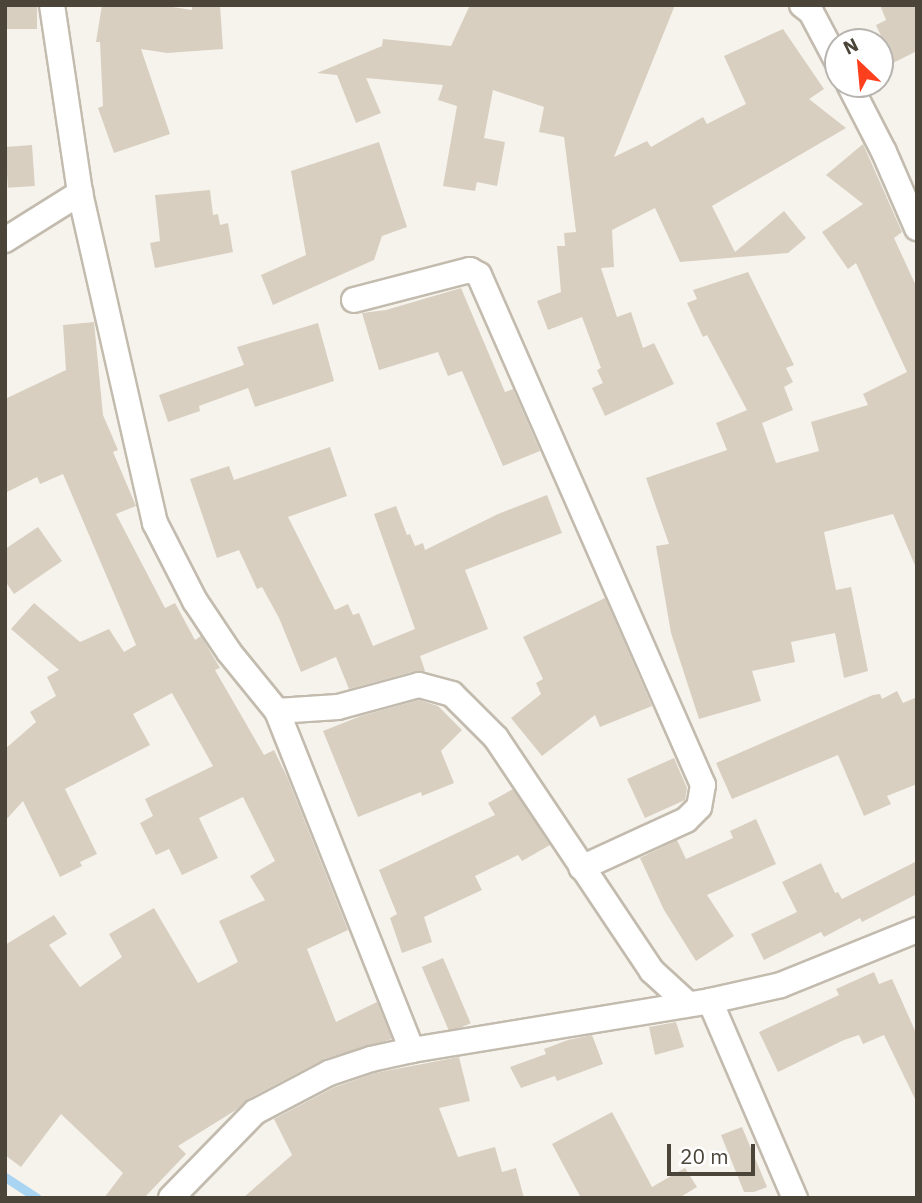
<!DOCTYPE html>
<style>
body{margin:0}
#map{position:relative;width:922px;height:1203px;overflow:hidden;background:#f6f3ec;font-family:"IBM Plex Sans",sans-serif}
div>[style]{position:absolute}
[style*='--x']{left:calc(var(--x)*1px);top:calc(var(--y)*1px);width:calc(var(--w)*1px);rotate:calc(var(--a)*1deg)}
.stream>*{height:9px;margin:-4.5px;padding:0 4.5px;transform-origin:4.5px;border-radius:4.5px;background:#a9d4f2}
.building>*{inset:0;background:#d8cfc1;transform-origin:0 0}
.roads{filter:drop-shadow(2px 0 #c2bbae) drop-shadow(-2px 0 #c2bbae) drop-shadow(0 2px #c2bbae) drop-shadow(0 -2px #c2bbae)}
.minor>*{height:24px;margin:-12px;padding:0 12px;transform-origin:12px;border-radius:12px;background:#fff}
span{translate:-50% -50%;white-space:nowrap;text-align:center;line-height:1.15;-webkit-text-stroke:7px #fff;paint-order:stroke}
.frame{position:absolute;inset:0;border:7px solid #4b4439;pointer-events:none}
.north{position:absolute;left:824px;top:28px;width:70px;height:70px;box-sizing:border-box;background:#fff;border:2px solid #b7b4b0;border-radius:50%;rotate:334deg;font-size:19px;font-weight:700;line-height:28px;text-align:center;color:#4b4439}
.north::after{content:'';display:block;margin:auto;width:24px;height:32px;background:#fc3f1d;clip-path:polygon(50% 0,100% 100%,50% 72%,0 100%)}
.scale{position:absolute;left:667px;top:1144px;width:88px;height:32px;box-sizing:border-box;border:4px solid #4b4439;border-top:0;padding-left:9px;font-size:21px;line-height:24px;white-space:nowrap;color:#4b4439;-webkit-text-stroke:5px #fff;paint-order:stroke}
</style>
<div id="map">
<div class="stream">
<i style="--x:5;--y:1177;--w:38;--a:33"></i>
</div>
<div class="building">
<i style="left:5px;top:5px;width:32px;height:24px"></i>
<i style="clip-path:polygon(102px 5px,159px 5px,192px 10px,192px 5px,220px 5px,223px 49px,167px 53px,141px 49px,170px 134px,114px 153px,98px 108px,103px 106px,100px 42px,96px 42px)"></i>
<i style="clip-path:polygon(470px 5px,675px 5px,614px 157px,647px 141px,651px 147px,703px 117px,707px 124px,746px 104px,724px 56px,783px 29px,824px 89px,809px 99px,846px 128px,712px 206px,735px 252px,784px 211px,806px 238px,788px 253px,680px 262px,655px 208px,612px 230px,614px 267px,601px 268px,617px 317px,631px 312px,643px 348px,654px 343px,674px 384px,605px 416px,592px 388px,603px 383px,597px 370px,601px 368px,582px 317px,548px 330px,537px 301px,561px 292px,557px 246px,565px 246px,564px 233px,576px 232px,564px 137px,539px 132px,544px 107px,493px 90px,484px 138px,505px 142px,497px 186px,477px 182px,475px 191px,443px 186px,457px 106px,438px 100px,443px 85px,366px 78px,381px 113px,356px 123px,337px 75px,317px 73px,382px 46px,383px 39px,451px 46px)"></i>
<i style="clip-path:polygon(880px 5px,917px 5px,917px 51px,893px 63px,876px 25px,886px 20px)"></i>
<i style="clip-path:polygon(379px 142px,407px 227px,382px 236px,374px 260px,273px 305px,261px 275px,306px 255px,291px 171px)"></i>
<i style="clip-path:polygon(863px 144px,902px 232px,894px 238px,917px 288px,917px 570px,893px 514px,824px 532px,836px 590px,851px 587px,868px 671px,844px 678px,835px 633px,791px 642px,795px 662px,752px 671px,761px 701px,699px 719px,671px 633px,656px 546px,669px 544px,646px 478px,727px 450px,716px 423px,747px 410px,707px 335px,703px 337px,687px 303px,697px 299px,693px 290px,748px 272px,794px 365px,786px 368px,793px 382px,784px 387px,793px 410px,762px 423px,776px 463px,819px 451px,811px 422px,868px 405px,863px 394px,907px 372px,856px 263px,848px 269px,822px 232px,863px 204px,826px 175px)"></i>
<i style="left:32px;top:145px;width:41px;height:27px;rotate:86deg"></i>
<i style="clip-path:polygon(210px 190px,213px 215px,218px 214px,220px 225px,228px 223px,233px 252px,155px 268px,150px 243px,160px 241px,155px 195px)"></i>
<i style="clip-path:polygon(461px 288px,505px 392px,513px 389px,540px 451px,503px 466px,462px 371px,448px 376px,438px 352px,379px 370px,362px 313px,386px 310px)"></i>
<i style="clip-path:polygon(94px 322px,103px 415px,118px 450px,113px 452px,136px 506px,116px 514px,165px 608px,175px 603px,195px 640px,201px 636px,220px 668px,215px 670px,264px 755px,274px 750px,288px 779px,348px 930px,307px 949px,336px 1022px,377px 1002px,392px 1039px,324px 1059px,248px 1099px,236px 1110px,178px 1146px,186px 1154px,144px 1198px,104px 1198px,123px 1173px,61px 1114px,21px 1167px,5px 1155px,5px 945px,54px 915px,67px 934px,49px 945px,80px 987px,122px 957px,109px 934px,154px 908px,198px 983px,238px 962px,219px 921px,265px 900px,250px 876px,275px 861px,243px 797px,199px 818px,218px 858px,182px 875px,169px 849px,156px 855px,140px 823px,153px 816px,145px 799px,213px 766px,172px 693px,133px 714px,150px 745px,65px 789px,97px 854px,80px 862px,82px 866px,60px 877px,23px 801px,5px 821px,5px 749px,36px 722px,30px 712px,56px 696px,47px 677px,59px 670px,11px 629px,34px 603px,80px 642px,109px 629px,124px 652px,136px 645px,63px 474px,40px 484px,37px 477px,5px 493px,5px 399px,66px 370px,63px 325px)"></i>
<i style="clip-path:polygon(318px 323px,334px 381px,255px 407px,248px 388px,199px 406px,200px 411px,168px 422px,159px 395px,244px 365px,237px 347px)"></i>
<i style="clip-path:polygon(330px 447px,347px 496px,288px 517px,335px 610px,348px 604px,353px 615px,359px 613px,373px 646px,415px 629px,374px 514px,396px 506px,407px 535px,410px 534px,415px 546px,423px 543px,425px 550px,498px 514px,547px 495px,562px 533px,465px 570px,488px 629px,420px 656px,425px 671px,415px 671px,349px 689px,336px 657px,301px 672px,279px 618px,262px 587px,257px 589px,239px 550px,217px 558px,190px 479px,229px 466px,234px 480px)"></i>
<i style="clip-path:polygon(38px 527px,62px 561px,14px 594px,5px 581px,5px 549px)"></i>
<i style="clip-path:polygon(605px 598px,652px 706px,600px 727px,595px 715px,542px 756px,511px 718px,541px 694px,536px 683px,543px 679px,523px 637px)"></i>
<i style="clip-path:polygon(897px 691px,903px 703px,917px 697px,917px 784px,887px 796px,891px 804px,864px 816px,838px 755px,732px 799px,716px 763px,873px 695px,880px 694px,882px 699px)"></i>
<i style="clip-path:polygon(419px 700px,438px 706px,462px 730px,441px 751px,454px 783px,422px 796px,421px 792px,358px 817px,323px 731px,361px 716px)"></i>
<i style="clip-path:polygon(674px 758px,687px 788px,685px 800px,645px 818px,627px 779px)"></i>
<i style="clip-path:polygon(513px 789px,550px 845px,522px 861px,518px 855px,475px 876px,482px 890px,424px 917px,432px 942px,402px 953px,390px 918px,397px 914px,379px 870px,495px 815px,488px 803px)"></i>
<i style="clip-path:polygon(756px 819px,776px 864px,707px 895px,734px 936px,696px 961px,664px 910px,640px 858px,677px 840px,686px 859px,733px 838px,730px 831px)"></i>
<i style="clip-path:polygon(917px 861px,917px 894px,862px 922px,860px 918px,824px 937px,821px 932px,764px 960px,751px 934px,797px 912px,782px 882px,821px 863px,835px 893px,838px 892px,842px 899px)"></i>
<i style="left:443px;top:958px;width:71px;height:23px;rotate:67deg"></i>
<i style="clip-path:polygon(874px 972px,879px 984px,892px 979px,917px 1035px,917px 1103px,884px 1035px,863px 1044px,859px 1035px,844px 1040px,778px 1072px,759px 1032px,839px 995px,836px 989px)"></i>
<i style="clip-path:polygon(676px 1022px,684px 1047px,655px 1055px,649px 1027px)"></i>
<i style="clip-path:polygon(592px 1035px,603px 1064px,557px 1081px,555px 1076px,521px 1088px,510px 1067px,546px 1054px,544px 1049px,568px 1040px)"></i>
<i style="clip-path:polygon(459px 1057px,470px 1101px,439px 1108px,458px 1157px,495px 1147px,502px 1172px,516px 1168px,524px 1198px,243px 1198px,292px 1155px,274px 1119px,335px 1087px,375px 1073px)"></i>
<i style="clip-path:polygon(612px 1112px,652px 1187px,685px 1168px,697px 1187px,679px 1198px,581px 1198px,552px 1144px)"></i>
<i style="clip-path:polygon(742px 1127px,767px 1187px,754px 1192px,744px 1192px,721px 1135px)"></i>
</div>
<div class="roads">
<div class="minor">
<i style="--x:52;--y:5;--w:190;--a:81.5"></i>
<i style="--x:80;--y:193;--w:338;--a:77.2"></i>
<i style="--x:155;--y:523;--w:88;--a:62.9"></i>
<i style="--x:195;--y:601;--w:61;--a:56.3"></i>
<i style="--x:229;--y:652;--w:76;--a:50.9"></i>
<i style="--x:277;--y:711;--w:365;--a:68.3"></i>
<i style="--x:802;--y:5;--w:11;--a:38"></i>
<i style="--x:811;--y:12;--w:58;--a:62.1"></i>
<i style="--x:849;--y:84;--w:76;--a:62.8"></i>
<i style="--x:884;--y:152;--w:83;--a:66.5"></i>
<i style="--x:5;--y:240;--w:89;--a:-32.1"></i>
<i style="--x:354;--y:300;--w:120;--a:-14.5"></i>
<i style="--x:470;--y:270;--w:10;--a:29"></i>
<i style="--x:479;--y:275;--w:557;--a:66.29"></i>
<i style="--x:703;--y:785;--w:22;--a:100"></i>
<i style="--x:699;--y:807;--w:18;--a:135"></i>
<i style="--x:686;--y:820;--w:115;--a:155.4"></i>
<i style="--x:277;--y:711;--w:61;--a:-3.8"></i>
<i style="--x:338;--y:707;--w:84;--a:-15.2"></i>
<i style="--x:419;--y:685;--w:34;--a:15"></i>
<i style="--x:452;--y:694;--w:62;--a:45"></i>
<i style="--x:496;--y:738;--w:280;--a:56.2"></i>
<i style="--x:652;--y:971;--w:47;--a:42.4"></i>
<i style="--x:710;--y:1001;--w:215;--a:66.7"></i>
<i style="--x:171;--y:1198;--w:120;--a:-45.7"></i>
<i style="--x:255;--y:1112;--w:84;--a:-27.8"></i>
<i style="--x:329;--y:1073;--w:44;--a:-18.4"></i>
<i style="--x:371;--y:1059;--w:42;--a:-12.4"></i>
<i style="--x:412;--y:1050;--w:302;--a:-9.3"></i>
<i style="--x:710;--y:1001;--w:73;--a:-12.7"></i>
<i style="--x:781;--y:985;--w:147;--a:-22"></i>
</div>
</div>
<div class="frame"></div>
<div class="north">N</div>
<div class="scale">20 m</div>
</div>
